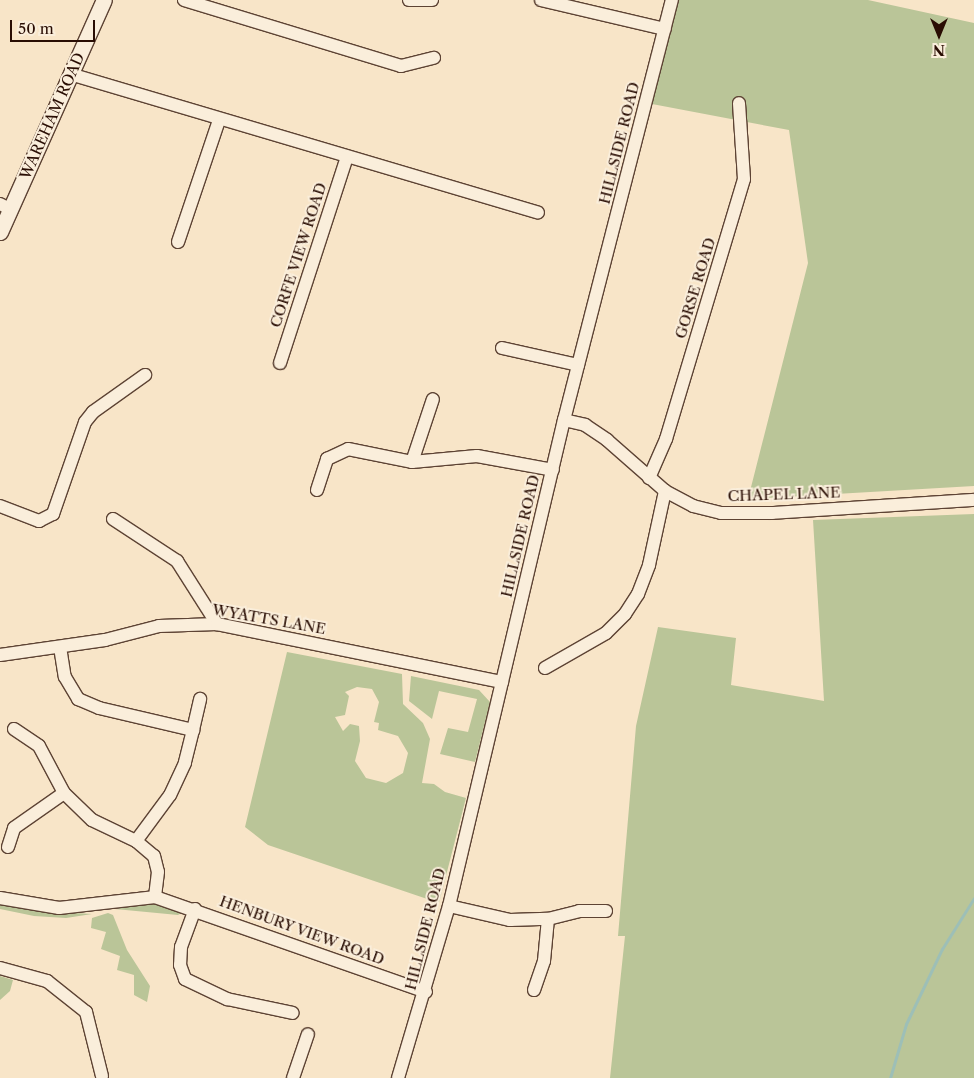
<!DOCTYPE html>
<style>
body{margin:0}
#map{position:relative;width:974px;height:1078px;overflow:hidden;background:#f8e5c8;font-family:"Libre Caslon Text",serif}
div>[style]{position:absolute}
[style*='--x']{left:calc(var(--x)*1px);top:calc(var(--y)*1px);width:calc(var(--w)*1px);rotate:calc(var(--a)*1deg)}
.green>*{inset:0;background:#bac598}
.stream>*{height:3px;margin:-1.5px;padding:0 1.5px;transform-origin:1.5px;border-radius:1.5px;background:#9dbfb7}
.roads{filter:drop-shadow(1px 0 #5d4334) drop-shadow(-1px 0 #5d4334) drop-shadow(0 1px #5d4334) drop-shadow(0 -1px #5d4334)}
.minor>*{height:12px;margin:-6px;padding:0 6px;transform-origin:6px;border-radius:6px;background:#faeedb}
.tertiary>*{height:15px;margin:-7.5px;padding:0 7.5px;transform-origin:7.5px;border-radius:7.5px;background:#faeedb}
span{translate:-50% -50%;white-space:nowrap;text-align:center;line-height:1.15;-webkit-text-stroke:4px #faeedb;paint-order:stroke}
.street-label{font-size:15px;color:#290d03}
.north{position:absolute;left:914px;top:10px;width:50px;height:50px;-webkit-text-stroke:4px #faeedb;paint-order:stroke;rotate:180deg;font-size:14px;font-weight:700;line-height:20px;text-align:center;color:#290d03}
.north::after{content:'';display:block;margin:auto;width:18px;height:22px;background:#290d03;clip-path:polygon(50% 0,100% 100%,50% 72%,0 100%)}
.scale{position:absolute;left:10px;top:20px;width:85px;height:22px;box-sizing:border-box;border:2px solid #290d03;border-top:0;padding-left:6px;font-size:15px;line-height:18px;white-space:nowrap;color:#290d03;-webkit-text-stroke:4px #faeedb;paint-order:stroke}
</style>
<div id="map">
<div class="green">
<i style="clip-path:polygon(678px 0,868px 0,974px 23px,974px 486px,748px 499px,808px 263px,789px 130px,652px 104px)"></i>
<i style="clip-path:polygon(974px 514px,974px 1078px,610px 1078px,625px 936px,618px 936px,636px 726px,658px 627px,736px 638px,731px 685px,824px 701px,813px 520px)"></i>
<i style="clip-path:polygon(evenodd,287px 652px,402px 674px,403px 704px,423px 723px,430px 739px,422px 783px,434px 784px,445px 792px,466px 798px,439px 903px,268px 845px,245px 827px,287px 652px,357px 687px,372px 689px,379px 702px,374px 722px,379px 723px,378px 730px,398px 736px,408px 753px,403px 773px,386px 783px,366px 778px,355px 761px,360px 741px,359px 726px,350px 724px,343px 731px,335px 717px,345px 715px,349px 696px,345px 692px,357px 687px)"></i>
<i style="clip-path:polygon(411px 676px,479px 690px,490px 702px,475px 762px,440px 754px,448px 728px,468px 732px,477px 699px,439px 691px,432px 719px,409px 701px)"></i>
<i style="clip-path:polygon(0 903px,40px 911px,92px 914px,66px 918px,34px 916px,0 909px)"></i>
<i style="clip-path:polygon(143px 904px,163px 904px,183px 912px,178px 915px,115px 909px)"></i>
<i style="clip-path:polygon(108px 913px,113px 915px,127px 950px,150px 986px,147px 1002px,134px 995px,134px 975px,117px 970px,120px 956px,101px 949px,106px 932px,91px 928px,92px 918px)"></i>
<i style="clip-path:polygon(0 976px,13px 980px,10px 991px,0 1000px)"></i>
</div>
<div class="stream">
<i style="--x:890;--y:1078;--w:56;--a:-73.5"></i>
<i style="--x:906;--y:1024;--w:83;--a:-64.4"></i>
<i style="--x:942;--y:949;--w:60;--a:-57.9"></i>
</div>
<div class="roads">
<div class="minor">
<i style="--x:184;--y:0;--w:227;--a:16.9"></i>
<i style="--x:401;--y:66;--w:34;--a:-14"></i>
<i style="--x:409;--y:0;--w:23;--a:0"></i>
<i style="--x:541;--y:0;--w:127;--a:13.2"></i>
<i style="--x:70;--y:74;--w:488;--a:16.5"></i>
<i style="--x:0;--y:204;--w:11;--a:27"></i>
<i style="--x:178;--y:242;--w:129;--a:-71.4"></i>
<i style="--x:502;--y:348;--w:78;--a:12.6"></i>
<i style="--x:280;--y:363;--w:217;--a:-72"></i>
<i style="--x:564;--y:420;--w:22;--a:13"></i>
<i style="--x:585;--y:425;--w:27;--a:34"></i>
<i style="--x:607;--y:440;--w:77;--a:41.3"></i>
<i style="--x:665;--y:491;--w:32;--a:28"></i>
<i style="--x:693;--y:506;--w:29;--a:14"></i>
<i style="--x:721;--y:513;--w:51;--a:0"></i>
<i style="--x:772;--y:513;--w:202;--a:-3.7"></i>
<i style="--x:412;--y:462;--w:66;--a:-71.6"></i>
<i style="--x:649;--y:478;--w:43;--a:-66.4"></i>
<i style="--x:666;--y:439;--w:271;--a:-73.3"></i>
<i style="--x:744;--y:179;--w:76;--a:-93.8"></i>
<i style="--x:317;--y:490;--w:33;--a:-72"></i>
<i style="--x:327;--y:459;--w:23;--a:-25"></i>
<i style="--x:348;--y:449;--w:65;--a:11.5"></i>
<i style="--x:412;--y:462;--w:65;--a:-5.3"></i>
<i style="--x:477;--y:456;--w:77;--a:10.4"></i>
<i style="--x:0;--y:506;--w:42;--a:21"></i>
<i style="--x:39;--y:521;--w:16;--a:-27"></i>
<i style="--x:53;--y:514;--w:97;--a:-70.8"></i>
<i style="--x:85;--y:422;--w:13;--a:-51"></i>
<i style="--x:93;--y:412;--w:64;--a:-35.4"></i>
<i style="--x:113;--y:519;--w:77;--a:33.3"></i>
<i style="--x:177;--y:561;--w:75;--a:57.6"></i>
<i style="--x:60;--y:647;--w:30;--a:81"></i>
<i style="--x:65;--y:677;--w:26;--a:59"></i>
<i style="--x:78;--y:699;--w:23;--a:23"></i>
<i style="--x:99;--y:708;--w:97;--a:13.2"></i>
<i style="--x:193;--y:730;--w:34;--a:104"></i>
<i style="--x:185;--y:763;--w:35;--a:115"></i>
<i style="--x:170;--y:795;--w:57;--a:126.5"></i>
<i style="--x:0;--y:655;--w:106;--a:-8.1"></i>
<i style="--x:105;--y:640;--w:56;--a:-14.5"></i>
<i style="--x:159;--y:626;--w:58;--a:-2"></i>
<i style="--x:217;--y:624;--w:291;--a:11.5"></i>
<i style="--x:545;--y:668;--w:70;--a:-29.8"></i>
<i style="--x:606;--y:633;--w:27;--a:-45"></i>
<i style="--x:625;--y:614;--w:24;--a:-57"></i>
<i style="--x:638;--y:594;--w:31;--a:-69"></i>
<i style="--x:649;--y:565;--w:76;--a:-77.8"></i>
<i style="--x:14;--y:729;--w:30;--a:34"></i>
<i style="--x:39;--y:746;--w:53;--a:62"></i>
<i style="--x:64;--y:793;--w:39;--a:44"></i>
<i style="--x:92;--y:820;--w:49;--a:25.5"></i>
<i style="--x:136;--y:841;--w:23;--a:40"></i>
<i style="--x:154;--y:856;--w:16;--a:76"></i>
<i style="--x:158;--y:872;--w:25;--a:97"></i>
<i style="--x:193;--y:730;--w:32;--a:-77"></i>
<i style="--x:8;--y:847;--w:20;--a:-72"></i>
<i style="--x:14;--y:828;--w:61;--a:-35"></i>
<i style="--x:0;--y:898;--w:60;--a:9.6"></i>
<i style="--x:59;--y:908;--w:97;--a:-6.5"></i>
<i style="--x:155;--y:897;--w:287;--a:19.3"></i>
<i style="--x:449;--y:906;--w:63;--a:12.9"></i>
<i style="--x:510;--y:920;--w:38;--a:-2"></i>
<i style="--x:548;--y:919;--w:32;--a:-14"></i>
<i style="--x:579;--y:911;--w:27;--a:0"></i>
<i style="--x:195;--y:909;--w:40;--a:110.2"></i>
<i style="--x:181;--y:947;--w:18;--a:93"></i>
<i style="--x:180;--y:965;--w:15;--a:70"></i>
<i style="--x:185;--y:979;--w:47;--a:25.5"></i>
<i style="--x:227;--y:999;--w:67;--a:12"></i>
<i style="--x:0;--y:968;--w:49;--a:15.5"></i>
<i style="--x:47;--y:981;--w:50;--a:38.5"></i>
<i style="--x:86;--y:1012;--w:66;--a:76"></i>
<i style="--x:534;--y:990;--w:31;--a:-71"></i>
<i style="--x:544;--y:961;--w:42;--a:-84.6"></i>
<i style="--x:293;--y:1078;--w:46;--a:-71.2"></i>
<i style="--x:398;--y:1078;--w:179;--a:-73.5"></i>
<i style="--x:449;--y:906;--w:499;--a:-76.7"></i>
<i style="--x:564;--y:420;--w:434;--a:-75.6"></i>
</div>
<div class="tertiary">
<i style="--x:0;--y:232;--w:254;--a:-65.9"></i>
</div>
</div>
<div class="street-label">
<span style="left:52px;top:116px;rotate:-66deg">WAREHAM ROAD</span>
<span style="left:619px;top:143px;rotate:-76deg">HILLSIDE ROAD</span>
<span style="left:298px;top:255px;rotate:-72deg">CORFE VIEW ROAD</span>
<span style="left:695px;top:288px;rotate:-73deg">GORSE ROAD</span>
<span style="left:784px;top:494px;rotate:-2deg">CHAPEL LANE</span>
<span style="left:520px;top:536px;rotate:-77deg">HILLSIDE ROAD</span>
<span style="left:269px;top:619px;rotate:10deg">WYATTS LANE</span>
<span style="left:425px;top:929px;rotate:-76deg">HILLSIDE ROAD</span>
<span style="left:302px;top:930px;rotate:20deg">HENBURY VIEW ROAD</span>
</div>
<div class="north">N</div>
<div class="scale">50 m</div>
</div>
